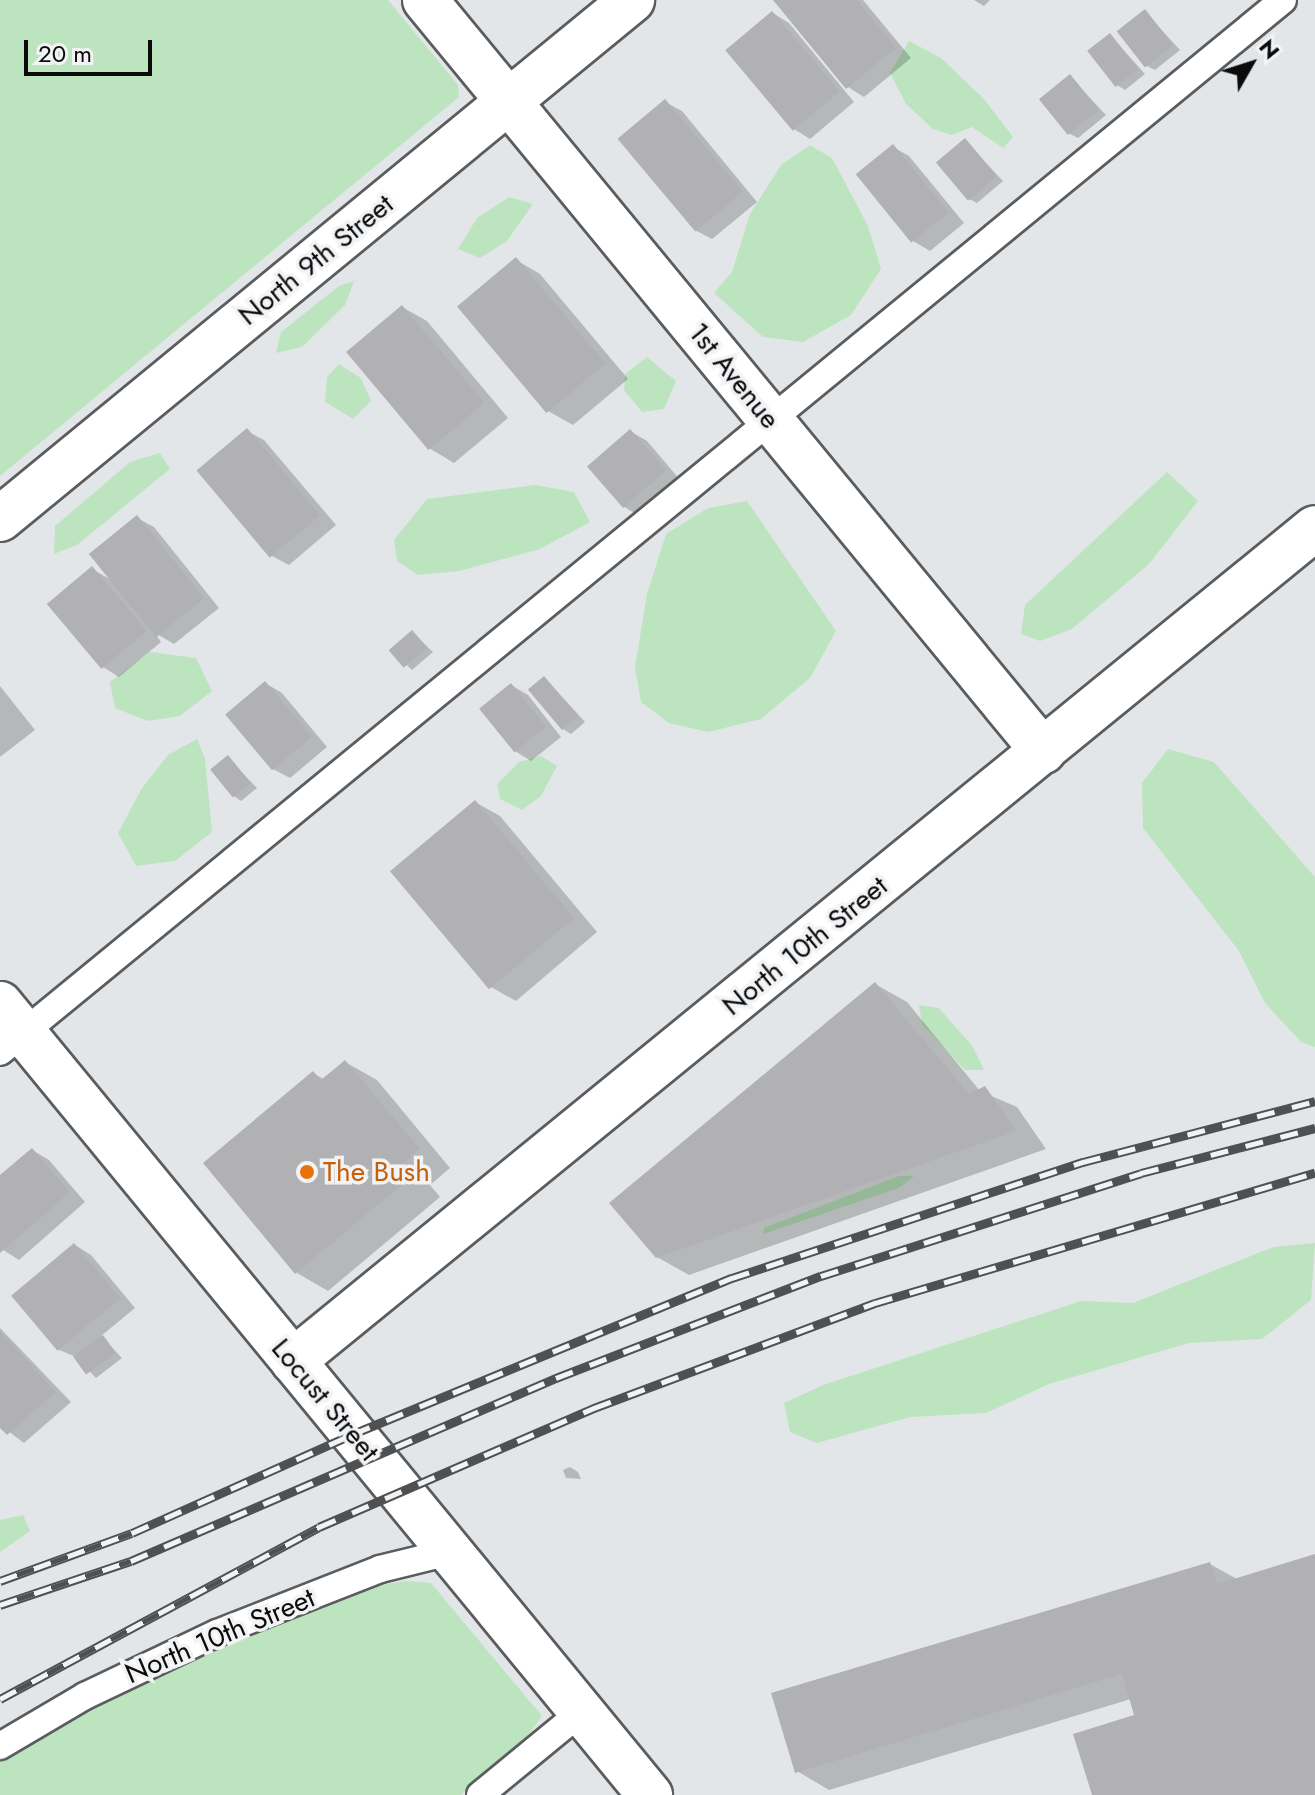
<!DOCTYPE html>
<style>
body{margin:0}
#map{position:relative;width:1315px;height:1795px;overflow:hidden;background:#e3e6e8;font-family:Jost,sans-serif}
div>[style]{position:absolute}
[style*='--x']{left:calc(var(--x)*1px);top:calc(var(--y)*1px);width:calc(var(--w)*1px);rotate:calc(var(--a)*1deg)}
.green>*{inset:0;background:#bce5bf}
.shadow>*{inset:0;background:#0003}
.building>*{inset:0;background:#b1b1b4;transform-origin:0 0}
.roads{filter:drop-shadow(2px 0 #5b5c5e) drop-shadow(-2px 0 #5b5c5e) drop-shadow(0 2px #5b5c5e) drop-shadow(0 -2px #5b5c5e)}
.lane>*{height:26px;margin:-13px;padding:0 13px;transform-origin:13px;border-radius:13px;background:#fff}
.street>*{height:44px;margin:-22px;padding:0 22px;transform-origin:22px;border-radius:22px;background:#fff}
.secondary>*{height:44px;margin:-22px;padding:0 22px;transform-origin:22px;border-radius:22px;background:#fff}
.rail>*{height:9px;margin-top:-4.5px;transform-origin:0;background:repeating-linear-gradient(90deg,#f1f3f5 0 18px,#4f5051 0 36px);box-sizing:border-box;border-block:2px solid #4f5051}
.dots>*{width:22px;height:22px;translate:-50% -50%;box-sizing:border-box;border:4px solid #f1f3f5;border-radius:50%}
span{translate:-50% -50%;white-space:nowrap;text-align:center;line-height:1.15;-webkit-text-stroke:7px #f1f3f5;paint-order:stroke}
.street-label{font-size:28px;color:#0b0b0c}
.food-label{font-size:28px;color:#c56008}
.left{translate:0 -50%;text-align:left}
.north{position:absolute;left:1211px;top:24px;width:80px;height:80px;-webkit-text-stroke:6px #f1f3f5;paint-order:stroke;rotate:51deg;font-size:22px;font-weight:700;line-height:32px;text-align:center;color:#0b0b0c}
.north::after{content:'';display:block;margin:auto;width:28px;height:36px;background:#0b0b0c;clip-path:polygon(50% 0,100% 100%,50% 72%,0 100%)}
.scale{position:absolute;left:24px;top:40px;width:128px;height:36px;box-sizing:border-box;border:4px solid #0b0b0c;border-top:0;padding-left:10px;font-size:24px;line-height:28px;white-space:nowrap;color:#0b0b0c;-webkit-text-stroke:6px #f1f3f5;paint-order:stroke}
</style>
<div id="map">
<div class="green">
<i style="clip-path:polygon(0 0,388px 0,458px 85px,459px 97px,0 476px)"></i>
<i style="clip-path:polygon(909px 41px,941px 58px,984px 99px,1013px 137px,1003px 148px,972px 127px,952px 135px,933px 129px,906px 104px,890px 73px)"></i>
<i style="clip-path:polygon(810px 145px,832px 158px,868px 226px,881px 269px,851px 315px,803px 342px,763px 337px,714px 293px,732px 272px,750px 214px,781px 165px)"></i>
<i style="clip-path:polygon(509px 197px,533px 204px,507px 241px,480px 258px,458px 249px,477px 218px)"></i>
<i style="clip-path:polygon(354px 281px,345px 305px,302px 347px,276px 353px,281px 332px,339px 286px)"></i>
<i style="clip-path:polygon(647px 357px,676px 381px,664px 409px,642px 412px,624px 390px,625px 374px)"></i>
<i style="clip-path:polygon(339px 364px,361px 378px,371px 401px,353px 419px,325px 402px,327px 377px)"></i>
<i style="clip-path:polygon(160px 453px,170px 469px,77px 545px,54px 554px,55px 526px,130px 462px)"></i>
<i style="clip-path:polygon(1167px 472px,1198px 501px,1149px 564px,1072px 629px,1040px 641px,1021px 634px,1025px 605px)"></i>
<i style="clip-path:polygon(535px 485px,574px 492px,590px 522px,540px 549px,459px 571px,418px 575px,397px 561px,394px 540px,427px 499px)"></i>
<i style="clip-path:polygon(747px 501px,836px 631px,810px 678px,761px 719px,708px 732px,669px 723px,641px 702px,635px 667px,647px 594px,666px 534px,708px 508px)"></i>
<i style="clip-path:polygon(150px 652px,196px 658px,212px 691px,180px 716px,148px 721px,115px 708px,110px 682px)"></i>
<i style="clip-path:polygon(197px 739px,205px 759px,212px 832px,175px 861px,136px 866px,118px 833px,142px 788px,168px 755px)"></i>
<i style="clip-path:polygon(1168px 749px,1214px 762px,1315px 877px,1315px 1047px,1301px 1042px,1265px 1003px,1239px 951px,1143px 828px,1142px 783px)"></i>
<i style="clip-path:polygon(541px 756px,557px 766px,541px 796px,522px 810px,500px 799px,497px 784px,519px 762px)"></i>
<i style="clip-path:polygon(919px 1005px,939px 1008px,973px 1047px,984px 1070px,965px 1070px,922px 1024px)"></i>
<i style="clip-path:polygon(899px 1176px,914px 1176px,899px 1188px,763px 1234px,764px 1228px)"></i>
<i style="clip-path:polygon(1315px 1243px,1311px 1300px,1262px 1339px,1189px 1343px,1049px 1384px,986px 1413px,910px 1417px,817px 1443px,790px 1432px,784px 1403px,823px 1385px,1081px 1301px,1133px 1303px,1273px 1247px)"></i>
<i style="clip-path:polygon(23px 1515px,30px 1531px,0 1552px,0 1520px)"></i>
<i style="clip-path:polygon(407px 1581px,431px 1583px,542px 1716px,521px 1745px,461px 1795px,0 1795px,0 1760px,94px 1705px,227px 1644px,376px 1585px)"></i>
</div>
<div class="shadow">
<i style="clip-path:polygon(776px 0,863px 0,911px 58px,864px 97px,848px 87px)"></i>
<i style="clip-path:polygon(974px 0,990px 0,984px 6px)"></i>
<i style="clip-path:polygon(1145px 12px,1180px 50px,1155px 70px,1147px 66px)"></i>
<i style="clip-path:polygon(773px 13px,789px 23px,854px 102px,810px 139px,794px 129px)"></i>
<i style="clip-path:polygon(1110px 35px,1145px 74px,1125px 90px,1117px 85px)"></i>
<i style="clip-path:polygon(1070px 77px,1106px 115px,1078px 138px,1070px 134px)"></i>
<i style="clip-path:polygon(665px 102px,682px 111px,757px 202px,712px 239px,695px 230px)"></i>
<i style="clip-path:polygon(965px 141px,1003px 181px,977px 203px,969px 199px)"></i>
<i style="clip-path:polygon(893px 147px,909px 156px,964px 223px,930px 251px,913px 241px)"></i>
<i style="clip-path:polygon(516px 260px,540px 274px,628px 379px,573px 425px,548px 411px)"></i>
<i style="clip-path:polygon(402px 307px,427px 321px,508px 418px,454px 463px,429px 448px)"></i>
<i style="clip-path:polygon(247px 431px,264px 440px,336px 525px,289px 565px,272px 556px)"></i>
<i style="clip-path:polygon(630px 431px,647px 441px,681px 481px,639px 516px,623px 506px)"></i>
<i style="clip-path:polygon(137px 518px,154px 527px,219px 608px,174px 644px,155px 633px,161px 642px,119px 677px,103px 667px,92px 569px,113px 581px)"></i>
<i style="clip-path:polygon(413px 633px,433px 652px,412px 670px,392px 651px)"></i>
<i style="clip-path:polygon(545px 678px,585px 722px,571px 734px,563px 729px)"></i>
<i style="clip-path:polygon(265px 683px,282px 693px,327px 747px,290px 778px,273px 769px)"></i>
<i style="clip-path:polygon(511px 685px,528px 695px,561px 737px,531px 761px,515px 751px)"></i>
<i style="clip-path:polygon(0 686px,35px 730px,0 757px)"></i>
<i style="clip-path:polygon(228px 758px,257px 788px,241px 801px,234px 796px)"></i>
<i style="clip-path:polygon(475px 802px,500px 816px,597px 932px,516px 1001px,491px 987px)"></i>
<i style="clip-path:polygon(875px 984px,907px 1002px,980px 1091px,1017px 1107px,1046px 1149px,689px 1275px,657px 1257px)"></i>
<i style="clip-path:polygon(345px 1062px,377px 1080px,450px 1168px,430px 1185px,440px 1197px,328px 1291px,297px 1273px,313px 1073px,325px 1080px)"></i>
<i style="clip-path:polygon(32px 1150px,49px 1160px,85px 1202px,19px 1260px,0 1248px,0 1178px)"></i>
<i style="clip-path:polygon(75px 1245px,91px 1255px,135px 1308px,101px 1336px,122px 1358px,96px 1378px,76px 1357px,57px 1349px)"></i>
<i style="clip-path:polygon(0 1328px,71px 1402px,24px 1443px,0 1425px)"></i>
<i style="clip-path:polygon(570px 1467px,578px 1472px,581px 1479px,566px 1478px,563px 1470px)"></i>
<i style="clip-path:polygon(1315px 1556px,1315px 1795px,1094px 1795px,1137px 1717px,1131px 1699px,829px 1790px,797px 1771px,1210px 1564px,1237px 1579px)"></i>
</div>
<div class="building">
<i style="clip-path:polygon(773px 0,857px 0,896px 48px,846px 89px)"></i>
<i style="left:1145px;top:9px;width:46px;height:36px;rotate:52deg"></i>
<i style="left:772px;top:11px;width:105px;height:61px;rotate:50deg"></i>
<i style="left:1110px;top:33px;width:46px;height:29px;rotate:52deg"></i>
<i style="left:1070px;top:74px;width:46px;height:40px;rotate:51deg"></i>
<i style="left:665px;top:99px;width:121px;height:62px;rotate:50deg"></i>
<i style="left:965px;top:138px;width:50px;height:38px;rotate:50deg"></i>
<i style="left:893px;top:144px;width:88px;height:48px;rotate:51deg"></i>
<i style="left:516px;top:257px;width:139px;height:77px;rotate:50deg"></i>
<i style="left:402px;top:305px;width:128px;height:73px;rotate:50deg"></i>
<i style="left:247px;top:428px;width:114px;height:66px;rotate:50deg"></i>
<i style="left:630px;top:429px;width:55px;height:57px;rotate:49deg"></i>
<i style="left:137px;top:515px;width:107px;height:62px;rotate:51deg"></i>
<i style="left:92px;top:566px;width:85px;height:59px;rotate:50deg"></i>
<i style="left:412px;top:630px;width:23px;height:31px;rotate:49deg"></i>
<i style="left:544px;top:676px;width:53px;height:21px;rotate:50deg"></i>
<i style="left:265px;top:681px;width:73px;height:52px;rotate:50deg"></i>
<i style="left:511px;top:683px;width:56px;height:41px;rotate:51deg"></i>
<i style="left:228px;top:755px;width:36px;height:23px;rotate:51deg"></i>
<i style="left:475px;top:800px;width:154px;height:111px;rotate:50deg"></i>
<i style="clip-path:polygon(875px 982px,969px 1094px,985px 1086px,1016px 1131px,656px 1258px,609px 1203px)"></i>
<i style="clip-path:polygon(345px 1060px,420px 1149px,400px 1166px,410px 1178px,295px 1274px,203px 1163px,313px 1071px,321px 1080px)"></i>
<i style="clip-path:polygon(32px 1148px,70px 1192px,0 1253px,0 1175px)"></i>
<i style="left:74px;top:1243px;width:72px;height:82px;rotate:50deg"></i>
<i style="clip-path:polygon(0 1331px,56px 1392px,7px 1435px,0 1428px)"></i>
<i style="left:103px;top:1335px;width:22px;height:37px;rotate:54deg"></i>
<i style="clip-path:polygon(1315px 1554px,1315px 1795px,1092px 1795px,1073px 1734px,1134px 1715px,1122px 1674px,795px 1773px,771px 1693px,1210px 1562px,1217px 1584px)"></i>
</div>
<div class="roads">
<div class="lane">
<i style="--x:0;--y:1052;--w:1659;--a:-39.35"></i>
<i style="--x:0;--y:1746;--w:99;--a:-30.5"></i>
<i style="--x:85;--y:1696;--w:146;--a:-25.5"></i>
<i style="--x:217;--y:1633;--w:175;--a:-21.4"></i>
<i style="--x:380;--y:1569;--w:72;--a:-13.7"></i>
<i style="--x:480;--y:1795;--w:131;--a:-39.4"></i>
</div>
<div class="street">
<i style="--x:425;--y:0;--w:973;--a:50.55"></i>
<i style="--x:0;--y:519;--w:818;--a:-39.39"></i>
<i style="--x:293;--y:1361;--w:1318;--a:-39.18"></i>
</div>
<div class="secondary">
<i style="--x:0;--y:1004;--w:1024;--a:50.59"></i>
</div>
</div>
<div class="rail">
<i style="--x:0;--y:1581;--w:140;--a:-20"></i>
<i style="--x:132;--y:1533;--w:242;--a:-24.1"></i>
<i style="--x:353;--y:1434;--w:410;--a:-22.4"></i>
<i style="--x:732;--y:1278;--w:370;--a:-18.3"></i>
<i style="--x:1083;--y:1162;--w:240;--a:-14.7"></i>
<i style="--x:0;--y:1605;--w:138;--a:-18.6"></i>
<i style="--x:131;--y:1561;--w:463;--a:-23.3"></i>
<i style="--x:556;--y:1378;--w:284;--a:-21.1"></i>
<i style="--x:821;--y:1276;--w:336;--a:-17.8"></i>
<i style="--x:1141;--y:1173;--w:180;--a:-14.5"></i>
<i style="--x:0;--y:1699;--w:362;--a:-28.3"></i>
<i style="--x:319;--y:1527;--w:300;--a:-23.4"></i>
<i style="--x:594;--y:1408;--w:300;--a:-20.5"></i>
<i style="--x:875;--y:1303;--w:459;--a:-16.5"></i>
</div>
<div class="dots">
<i style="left:307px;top:1172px;background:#e8710a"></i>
</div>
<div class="street-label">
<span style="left:316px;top:260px;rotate:-39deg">North 9th Street</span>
<span style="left:734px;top:376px;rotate:51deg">1st Avenue</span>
<span style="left:805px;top:946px;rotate:-39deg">North 10th Street</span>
<span style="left:325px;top:1400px;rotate:50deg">Locust Street</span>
<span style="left:220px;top:1636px;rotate:-23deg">North 10th Street</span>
</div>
<div class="food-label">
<span class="left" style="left:323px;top:1172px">The Bush</span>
</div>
<div class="north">N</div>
<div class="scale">20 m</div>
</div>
